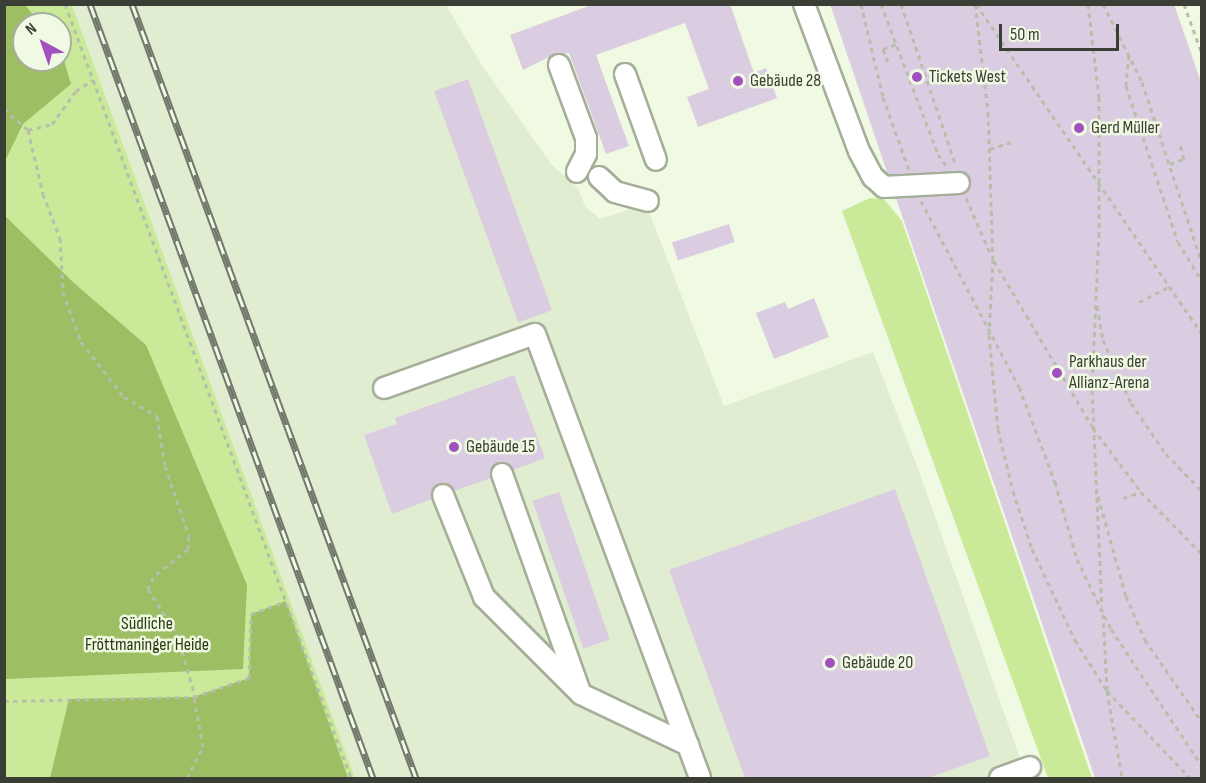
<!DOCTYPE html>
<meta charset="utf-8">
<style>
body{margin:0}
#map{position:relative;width:1206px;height:783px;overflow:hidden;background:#f0fae2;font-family:"Sofia Sans Condensed",sans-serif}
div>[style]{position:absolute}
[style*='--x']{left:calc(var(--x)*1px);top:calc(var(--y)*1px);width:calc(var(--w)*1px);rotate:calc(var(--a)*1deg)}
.built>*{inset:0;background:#e1edd0}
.green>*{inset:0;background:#cae999}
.forest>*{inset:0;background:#9dbe63}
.building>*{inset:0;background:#dbcde1;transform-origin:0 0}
.path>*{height:3px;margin-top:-1.5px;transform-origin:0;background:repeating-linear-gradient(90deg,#b7bfab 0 4.5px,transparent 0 9px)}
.roads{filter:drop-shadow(2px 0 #a5ae99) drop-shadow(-2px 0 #a5ae99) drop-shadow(0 2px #a5ae99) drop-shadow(0 -2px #a5ae99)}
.minor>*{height:20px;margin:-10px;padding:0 10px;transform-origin:10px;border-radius:10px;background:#fff}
.rail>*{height:7px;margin-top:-3.5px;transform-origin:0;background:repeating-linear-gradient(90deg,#f0fae2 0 14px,#72786b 0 28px);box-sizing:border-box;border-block:2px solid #72786b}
.dots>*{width:16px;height:16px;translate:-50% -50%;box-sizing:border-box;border:3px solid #f0fae2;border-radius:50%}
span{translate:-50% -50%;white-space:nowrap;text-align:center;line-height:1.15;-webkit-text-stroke:5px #f0fae2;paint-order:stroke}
.poi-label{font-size:18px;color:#3a3e35}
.left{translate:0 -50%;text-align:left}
.park-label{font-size:18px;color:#2c3a14}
.frame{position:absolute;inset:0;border:6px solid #3a3e35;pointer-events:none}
.north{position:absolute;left:12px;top:12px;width:60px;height:60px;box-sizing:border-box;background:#f0fae2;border:2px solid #a7af9d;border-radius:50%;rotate:320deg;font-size:16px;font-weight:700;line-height:24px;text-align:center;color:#3a3e35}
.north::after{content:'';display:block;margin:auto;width:21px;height:27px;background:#a150bf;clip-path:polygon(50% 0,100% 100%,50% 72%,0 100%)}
.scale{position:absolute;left:999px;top:24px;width:120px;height:27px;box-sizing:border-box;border:3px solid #3a3e35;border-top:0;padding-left:8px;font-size:18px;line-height:21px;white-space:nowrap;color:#3a3e35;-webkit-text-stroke:4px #f0fae2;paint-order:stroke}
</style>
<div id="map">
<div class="built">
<i style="clip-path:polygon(72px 5px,446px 5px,481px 64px,551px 164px,578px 188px,585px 206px,600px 219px,646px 204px,724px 406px,873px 352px,919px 471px,1027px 778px,355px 778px)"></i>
</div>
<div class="green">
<i style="clip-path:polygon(evenodd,4px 5px,72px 5px,355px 778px,5px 778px,4px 5px,24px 24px,60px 24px,60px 60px,24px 60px,24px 24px)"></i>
<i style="clip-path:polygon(870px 198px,884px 199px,902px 221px,1092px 778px,1048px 778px,842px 211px)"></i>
</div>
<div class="forest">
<i style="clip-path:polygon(5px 4px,25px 5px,41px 24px,24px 24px,24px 60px,60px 60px,60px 47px,71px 84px,23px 124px,5px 161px)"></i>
<i style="clip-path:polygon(4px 215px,74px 283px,146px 345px,247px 585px,243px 669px,5px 679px)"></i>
<i style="clip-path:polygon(286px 601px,348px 778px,50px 778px,69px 699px,193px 697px,249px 678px,251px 614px)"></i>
</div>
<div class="building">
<i style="clip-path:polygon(594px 4px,730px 4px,754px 73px,766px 68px,777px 98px,698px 127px,687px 97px,709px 89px,685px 23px,596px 55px,629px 146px,606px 154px,569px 53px,555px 54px,523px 70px,510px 35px)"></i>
<i style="clip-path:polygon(830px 4px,1174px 4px,1202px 85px,1202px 778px,1095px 778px,896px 198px,960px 195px,970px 188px,969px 177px,958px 171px,888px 175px)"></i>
<i style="left:468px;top:79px;width:246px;height:36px;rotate:70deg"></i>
<i style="left:729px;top:224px;width:19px;height:60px;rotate:72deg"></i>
<i style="clip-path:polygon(814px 298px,829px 337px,774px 359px,756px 313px,785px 302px,788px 309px)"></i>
<i style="clip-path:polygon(514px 375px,545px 458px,513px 470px,505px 462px,497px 463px,490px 471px,491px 478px,454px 491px,450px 485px,439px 484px,433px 488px,432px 499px,392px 514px,364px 435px,397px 424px,395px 418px)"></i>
<i style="clip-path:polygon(895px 489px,990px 756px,928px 778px,745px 778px,669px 570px)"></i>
<i style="left:559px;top:492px;width:156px;height:28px;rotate:71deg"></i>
</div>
<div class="path">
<i style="--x:65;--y:4;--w:825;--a:69.72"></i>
<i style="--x:861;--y:4;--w:96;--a:76.7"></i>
<i style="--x:883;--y:97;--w:77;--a:70.4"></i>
<i style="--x:881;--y:4;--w:160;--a:69.2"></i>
<i style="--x:938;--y:154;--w:16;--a:55"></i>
<i style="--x:901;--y:4;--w:171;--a:71.2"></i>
<i style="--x:975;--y:4;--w:109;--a:83.1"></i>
<i style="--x:988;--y:112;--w:147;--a:88.1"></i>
<i style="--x:993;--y:259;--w:76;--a:93"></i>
<i style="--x:989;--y:335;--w:94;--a:84.5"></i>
<i style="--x:998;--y:429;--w:64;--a:76.4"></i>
<i style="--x:1013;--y:491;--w:61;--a:71.9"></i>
<i style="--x:1032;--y:549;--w:101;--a:64.7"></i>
<i style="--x:1075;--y:640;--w:60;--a:57.9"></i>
<i style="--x:1107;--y:691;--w:120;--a:46.3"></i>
<i style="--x:976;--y:4;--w:400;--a:55.6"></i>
<i style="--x:1088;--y:4;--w:94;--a:83.3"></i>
<i style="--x:1099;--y:97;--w:136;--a:90"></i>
<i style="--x:1099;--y:233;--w:157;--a:92.6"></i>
<i style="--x:1092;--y:390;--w:217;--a:87.4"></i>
<i style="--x:1103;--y:4;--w:87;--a:63.4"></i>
<i style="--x:1142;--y:82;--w:191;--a:71.7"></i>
<i style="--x:1184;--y:4;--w:53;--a:70.2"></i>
<i style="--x:1129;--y:55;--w:31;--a:96"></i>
<i style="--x:1126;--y:86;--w:164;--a:71.6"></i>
<i style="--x:1178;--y:242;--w:46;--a:58.4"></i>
<i style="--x:888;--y:62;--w:14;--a:-111"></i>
<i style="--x:883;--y:49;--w:14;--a:-21"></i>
<i style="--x:4;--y:109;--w:32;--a:41"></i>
<i style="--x:28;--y:130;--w:66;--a:76.8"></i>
<i style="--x:43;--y:194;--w:47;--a:68.9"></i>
<i style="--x:60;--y:238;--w:54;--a:86.8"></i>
<i style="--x:63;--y:292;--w:53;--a:70.2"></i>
<i style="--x:81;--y:342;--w:70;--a:52"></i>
<i style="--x:124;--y:397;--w:38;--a:30"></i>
<i style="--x:157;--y:416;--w:51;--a:80.9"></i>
<i style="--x:165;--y:466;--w:74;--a:71.1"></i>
<i style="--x:189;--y:536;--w:13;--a:94"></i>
<i style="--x:188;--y:549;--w:45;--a:141.3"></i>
<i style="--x:153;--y:577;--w:13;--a:113"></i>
<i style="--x:148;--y:589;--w:54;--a:57.2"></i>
<i style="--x:177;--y:634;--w:65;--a:73.8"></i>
<i style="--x:28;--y:130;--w:25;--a:-14"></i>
<i style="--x:52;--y:124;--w:41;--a:-54"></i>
<i style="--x:76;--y:91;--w:20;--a:-33"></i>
<i style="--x:990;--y:149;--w:22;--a:-18"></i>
<i style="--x:1170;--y:164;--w:15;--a:-20"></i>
<i style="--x:1184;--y:159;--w:15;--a:-106"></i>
<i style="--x:966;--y:198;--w:62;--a:66.3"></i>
<i style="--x:921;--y:201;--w:210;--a:62.2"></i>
<i style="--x:1019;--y:387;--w:102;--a:69.2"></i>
<i style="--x:1055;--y:482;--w:80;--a:74.1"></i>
<i style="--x:1077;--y:559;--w:78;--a:64.1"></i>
<i style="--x:1111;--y:629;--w:164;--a:56.4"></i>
<i style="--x:994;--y:261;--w:194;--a:59.3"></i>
<i style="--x:1093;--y:428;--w:80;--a:53.1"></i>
<i style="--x:1141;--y:492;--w:87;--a:45.5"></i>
<i style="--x:1139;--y:302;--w:33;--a:-27"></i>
<i style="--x:1097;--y:306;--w:35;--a:80"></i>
<i style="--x:1103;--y:340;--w:69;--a:66"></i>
<i style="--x:1131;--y:403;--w:62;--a:55.5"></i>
<i style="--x:1166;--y:454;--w:52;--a:45.8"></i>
<i style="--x:1098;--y:496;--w:104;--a:74.4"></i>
<i style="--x:1126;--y:596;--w:48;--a:66.6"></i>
<i style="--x:1145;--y:640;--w:100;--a:55.2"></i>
<i style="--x:1123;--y:498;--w:19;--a:-18"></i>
<i style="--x:1103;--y:614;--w:77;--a:87"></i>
<i style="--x:1107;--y:691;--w:88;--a:80.2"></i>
<i style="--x:4;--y:701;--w:190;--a:-1.2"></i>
<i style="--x:187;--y:778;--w:35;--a:-63"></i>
<i style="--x:203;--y:747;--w:51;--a:-100.2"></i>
<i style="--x:194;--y:697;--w:58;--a:-19.1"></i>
<i style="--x:249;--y:678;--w:64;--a:-88.2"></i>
<i style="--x:251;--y:614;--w:37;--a:-20"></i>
</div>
<div class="roads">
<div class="minor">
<i style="--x:804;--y:4;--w:157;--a:69.5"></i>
<i style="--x:859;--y:151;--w:30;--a:62"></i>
<i style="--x:873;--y:177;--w:15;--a:42"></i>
<i style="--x:884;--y:187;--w:75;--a:-3.1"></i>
<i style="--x:559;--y:65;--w:78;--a:69.7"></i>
<i style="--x:586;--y:138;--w:16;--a:90"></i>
<i style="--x:586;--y:154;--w:20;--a:117"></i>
<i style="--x:625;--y:74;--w:91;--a:70.2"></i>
<i style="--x:599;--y:177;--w:22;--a:43"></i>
<i style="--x:615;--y:192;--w:34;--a:15"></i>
<i style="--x:384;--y:388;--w:160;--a:-19.7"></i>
<i style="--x:535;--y:334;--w:474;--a:69.6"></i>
<i style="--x:502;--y:474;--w:228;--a:70.3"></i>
<i style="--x:443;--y:495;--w:110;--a:68.1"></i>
<i style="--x:484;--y:597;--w:137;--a:45"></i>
<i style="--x:581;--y:694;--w:119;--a:25.5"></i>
<i style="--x:1000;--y:778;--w:32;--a:-20"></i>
</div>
</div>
<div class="rail">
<i style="--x:90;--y:4;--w:824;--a:69.92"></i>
<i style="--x:132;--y:4;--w:824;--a:69.85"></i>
</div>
<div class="dots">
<i style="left:917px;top:77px;background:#a150bf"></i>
<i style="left:738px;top:81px;background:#a150bf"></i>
<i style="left:1079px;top:128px;background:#a150bf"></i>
<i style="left:1057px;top:373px;background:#a150bf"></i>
<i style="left:454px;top:447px;background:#a150bf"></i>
<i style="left:830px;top:663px;background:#a150bf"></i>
</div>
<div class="poi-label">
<span class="left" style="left:929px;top:77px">Tickets West</span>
<span class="left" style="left:750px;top:81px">Gebäude 28</span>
<span class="left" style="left:1091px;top:128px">Gerd Müller</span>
<span class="left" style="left:1069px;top:373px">Parkhaus der<br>Allianz-Arena</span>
<span class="left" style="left:466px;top:447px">Gebäude 15</span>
<span class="left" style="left:842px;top:663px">Gebäude 20</span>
</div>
<div class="park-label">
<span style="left:147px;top:635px">Südliche<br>Fröttmaninger Heide</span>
</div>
<div class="frame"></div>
<div class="north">N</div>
<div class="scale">50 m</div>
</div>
